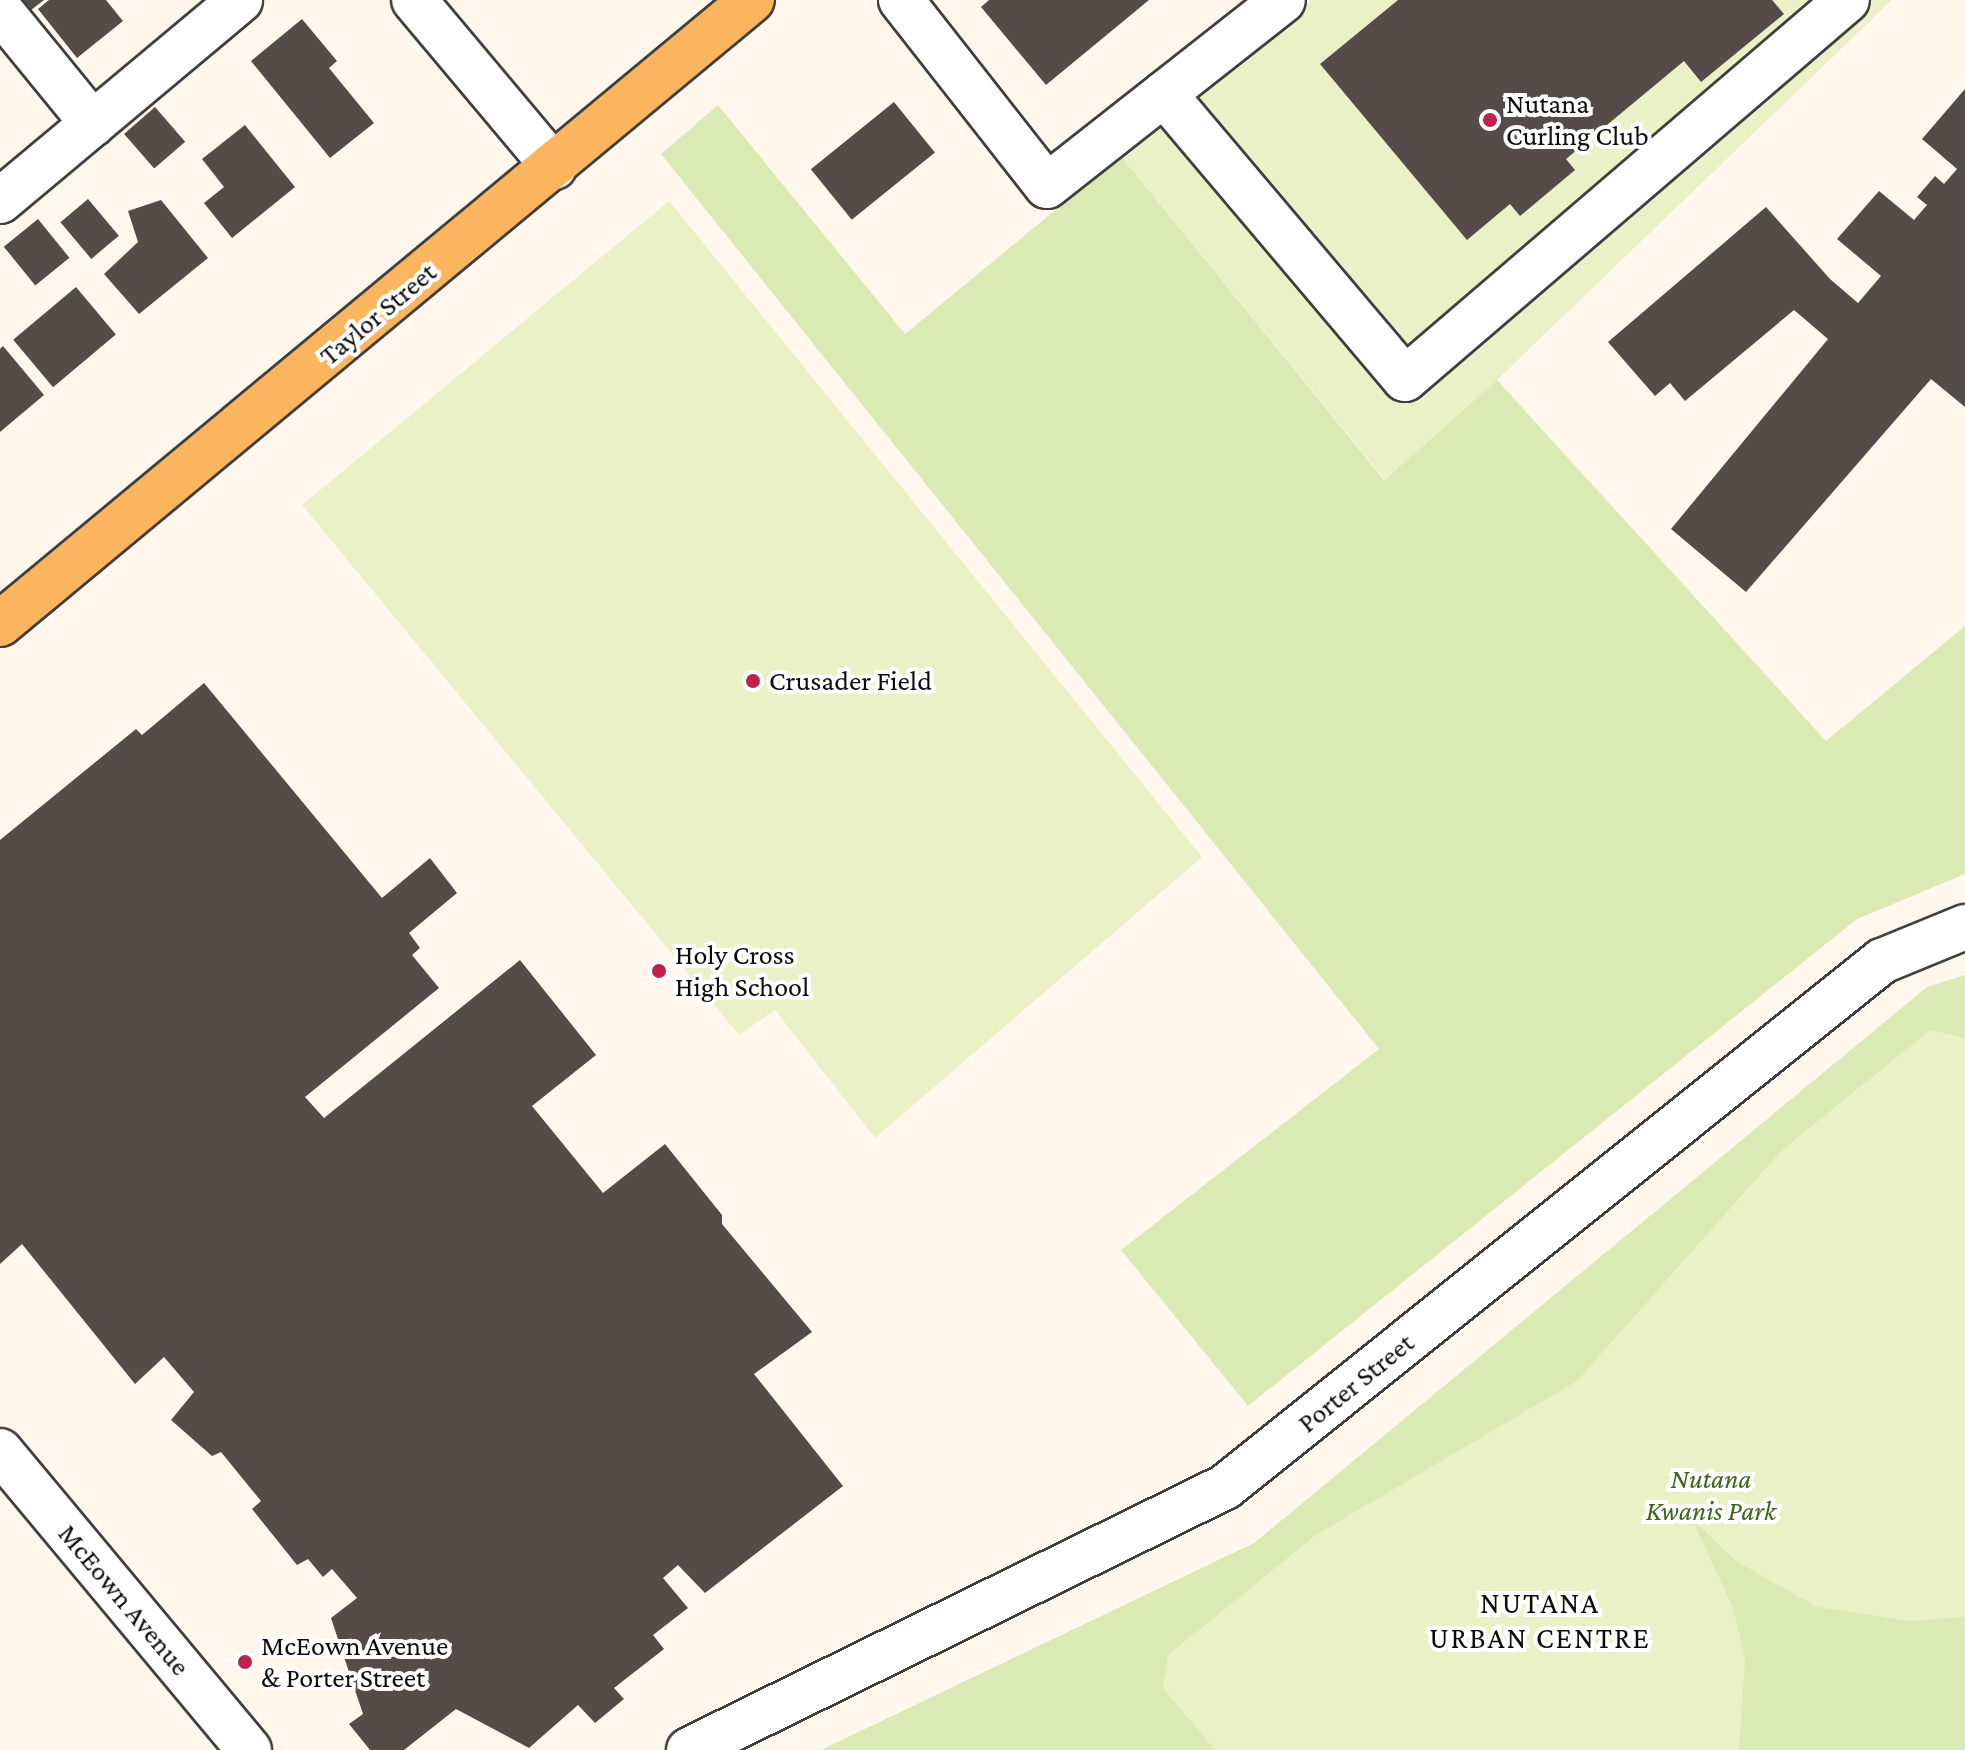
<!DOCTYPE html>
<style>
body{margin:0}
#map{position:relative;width:1965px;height:1750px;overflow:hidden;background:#fff7ec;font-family:"Crimson Pro",serif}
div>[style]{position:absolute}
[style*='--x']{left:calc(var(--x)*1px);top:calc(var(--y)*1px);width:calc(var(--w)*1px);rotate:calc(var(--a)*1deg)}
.green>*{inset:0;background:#dbeab5}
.pitch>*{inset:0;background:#ebf1c7}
.building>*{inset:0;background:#554b48;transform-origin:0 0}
.roads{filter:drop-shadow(2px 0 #3f3f3f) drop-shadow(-2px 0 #3f3f3f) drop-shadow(0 2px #3f3f3f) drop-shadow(0 -2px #3f3f3f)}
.minor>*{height:44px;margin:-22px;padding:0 22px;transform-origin:22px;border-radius:22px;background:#fff}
.major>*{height:44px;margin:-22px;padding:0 22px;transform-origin:22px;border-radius:22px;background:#fcb55f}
.dots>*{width:22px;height:22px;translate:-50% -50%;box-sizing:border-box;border:4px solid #fff;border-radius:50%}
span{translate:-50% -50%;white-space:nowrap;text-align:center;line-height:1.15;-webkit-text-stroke:8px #fff;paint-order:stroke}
.poi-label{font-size:28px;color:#0c0c0c}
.left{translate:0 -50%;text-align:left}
.street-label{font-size:28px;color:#0c0c0c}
.park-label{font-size:28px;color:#3a651b;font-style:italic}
.neighbourhood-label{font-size:30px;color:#0c0c0c;letter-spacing:2px}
</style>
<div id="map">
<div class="green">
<i style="clip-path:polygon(718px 105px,905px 334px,1121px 156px,1384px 480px,1497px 380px,1826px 741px,1965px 626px,1965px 874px,1857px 919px,1248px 1406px,1121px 1250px,1379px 1049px,661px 154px)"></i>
<i style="clip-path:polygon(1965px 975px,1965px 1750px,821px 1750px,1254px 1543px,1927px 987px)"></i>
</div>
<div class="pitch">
<i style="clip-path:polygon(1311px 0,1892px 0,1497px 380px,1385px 480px,1121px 156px)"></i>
<i style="clip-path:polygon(669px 201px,1202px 857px,875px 1138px,775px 1010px,739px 1035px,302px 505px)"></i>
<i style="clip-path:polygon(1930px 1030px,1965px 1038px,1965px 1617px,1910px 1621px,1817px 1607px,1736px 1561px,1692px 1519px,1733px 1608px,1745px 1659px,1739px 1750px,1215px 1750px,1163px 1688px,1168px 1655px,1316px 1535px,1577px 1381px,1781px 1151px)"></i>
</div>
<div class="building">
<i style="clip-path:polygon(23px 0,44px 0,31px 10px)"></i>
<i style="clip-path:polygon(49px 0,106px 0,123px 21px,77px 58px,38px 9px)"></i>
<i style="clip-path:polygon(989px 0,1149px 0,1046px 85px,981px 7px)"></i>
<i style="clip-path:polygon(1398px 0,1772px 0,1784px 14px,1701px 82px,1684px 61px,1566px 159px,1575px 170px,1520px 216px,1510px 204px,1467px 240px,1320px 64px)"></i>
<i style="clip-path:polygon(302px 19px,337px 61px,329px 68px,374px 123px,330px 158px,251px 61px)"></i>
<i style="clip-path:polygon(1965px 89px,1965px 407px,1931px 379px,1746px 592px,1671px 529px,1828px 339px,1794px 310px,1685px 401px,1670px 383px,1655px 396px,1608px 342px,1766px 207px,1830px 279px,1858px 303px,1881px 276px,1837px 239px,1879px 191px,1914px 220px,1927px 205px,1917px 197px,1935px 176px,1944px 184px,1957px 169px,1922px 139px)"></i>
<i style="left:894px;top:102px;width:65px;height:107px;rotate:51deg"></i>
<i style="left:155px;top:107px;width:46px;height:41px;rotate:49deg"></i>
<i style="clip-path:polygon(245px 125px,295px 187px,232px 238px,204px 203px,224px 187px,202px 159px)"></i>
<i style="left:88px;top:199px;width:48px;height:36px;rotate:50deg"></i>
<i style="clip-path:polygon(161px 200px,208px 258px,139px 314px,104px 274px,138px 242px,128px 211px)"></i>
<i style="left:38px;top:219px;width:50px;height:44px;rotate:51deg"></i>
<i style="left:76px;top:287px;width:62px;height:82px;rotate:50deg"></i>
<i style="clip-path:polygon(3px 346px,44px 395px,0 432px,0 349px)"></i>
<i style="clip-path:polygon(204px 683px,382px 898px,430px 858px,457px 893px,409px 933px,420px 948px,412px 955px,439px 988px,305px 1097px,324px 1118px,520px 960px,596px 1055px,532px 1106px,603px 1193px,665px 1144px,722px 1215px,722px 1224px,812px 1332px,754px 1374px,843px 1486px,705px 1593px,678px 1565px,663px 1578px,688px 1608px,653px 1635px,664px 1649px,614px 1688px,624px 1699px,595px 1723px,578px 1705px,529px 1748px,456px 1709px,404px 1750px,370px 1750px,349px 1724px,363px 1714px,331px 1618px,357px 1598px,332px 1569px,323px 1577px,308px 1559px,297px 1565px,252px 1509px,261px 1501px,221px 1452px,212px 1456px,171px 1420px,194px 1392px,164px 1357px,135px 1384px,22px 1244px,0 1264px,0 840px,136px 729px,142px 735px)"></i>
</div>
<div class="roads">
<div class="minor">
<i style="--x:414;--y:0;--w:218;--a:50"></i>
<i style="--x:901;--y:0;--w:236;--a:51.9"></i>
<i style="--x:1047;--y:186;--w:300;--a:-38.2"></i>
<i style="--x:0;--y:10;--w:147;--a:50.8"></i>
<i style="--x:1164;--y:94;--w:373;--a:49.8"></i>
<i style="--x:1405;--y:379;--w:582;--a:-40.61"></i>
<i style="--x:0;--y:201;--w:313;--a:-39.9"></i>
<i style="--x:0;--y:1451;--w:389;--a:50.2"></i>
<i style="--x:689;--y:1750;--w:597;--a:-26.14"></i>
<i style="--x:1225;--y:1487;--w:842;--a:-38.68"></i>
<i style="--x:1882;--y:961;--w:90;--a:-22.3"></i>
</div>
<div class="major">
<i style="--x:0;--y:624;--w:977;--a:-39.69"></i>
</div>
</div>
<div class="dots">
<i style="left:1490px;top:120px;background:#bf214a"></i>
<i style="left:753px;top:681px;background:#bf214a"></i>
<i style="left:659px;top:971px;background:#bf214a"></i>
<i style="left:245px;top:1662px;background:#bf214a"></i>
</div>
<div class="poi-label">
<span class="left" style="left:1506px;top:120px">Nutana<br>Curling Club</span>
<span class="left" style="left:769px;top:681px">Crusader Field</span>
<span class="left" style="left:675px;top:971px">Holy Cross<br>High School</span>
<span class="left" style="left:261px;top:1662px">McEown Avenue<br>&amp; Porter Street</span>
</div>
<div class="street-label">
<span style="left:378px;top:314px;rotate:-40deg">Taylor Street</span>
<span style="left:1356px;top:1383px;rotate:-39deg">Porter Street</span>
<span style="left:124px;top:1600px;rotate:50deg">McEown Avenue</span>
</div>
<div class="park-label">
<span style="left:1711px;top:1495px">Nutana<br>Kwanis Park</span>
</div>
<div class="neighbourhood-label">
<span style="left:1540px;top:1620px">NUTANA<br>URBAN CENTRE</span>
</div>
</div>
